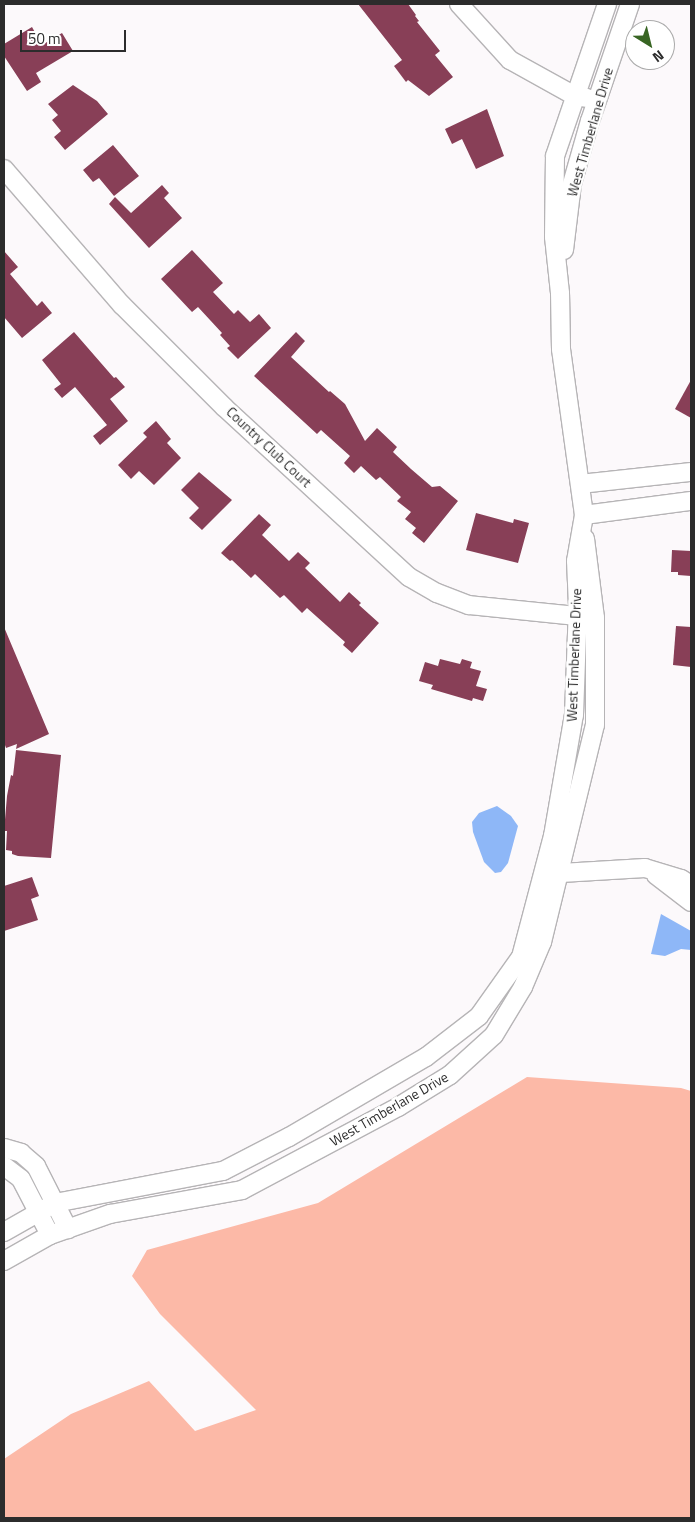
<!DOCTYPE html>
<style>
body{margin:0}
#map{position:relative;width:695px;height:1522px;overflow:hidden;background:#fcf9fb;font-family:"Titillium Web",sans-serif}
div>[style]{position:absolute}
[style*='--x']{left:calc(var(--x)*1px);top:calc(var(--y)*1px);width:calc(var(--w)*1px);rotate:calc(var(--a)*1deg)}
.green>*{inset:0;background:#fcb9a7}
.water>*{inset:0;background:#8eb7f7}
.building>*{inset:0;background:#883f57}
.roads{filter:drop-shadow(1px 0 #b6b4b6) drop-shadow(-1px 0 #b6b4b6) drop-shadow(0 1px #b6b4b6) drop-shadow(0 -1px #b6b4b6)}
.minor>*{height:18px;margin:-9px;padding:0 9px;transform-origin:9px;border-radius:9px;background:#fff}
span{translate:-50% -50%;white-space:nowrap;text-align:center;line-height:1.15;-webkit-text-stroke:5px #fff;paint-order:stroke}
.street-label{font-size:14px;color:#2c2c2c}
.frame{position:absolute;inset:0;border:5px solid #2c2c2c;pointer-events:none}
.north{position:absolute;left:625px;top:20px;width:50px;height:50px;box-sizing:border-box;background:#fff;border:1px solid #ababab;border-radius:50%;rotate:144deg;font-size:14px;font-weight:700;line-height:20px;text-align:center;color:#2c2c2c}
.north::after{content:'';display:block;margin:auto;width:18px;height:22px;background:#386523;clip-path:polygon(50% 0,100% 100%,50% 72%,0 100%)}
.scale{position:absolute;left:20px;top:30px;width:106px;height:22px;box-sizing:border-box;border:2px solid #2c2c2c;border-top:0;padding-left:6px;font-size:15px;line-height:18px;white-space:nowrap;color:#2c2c2c;-webkit-text-stroke:4px #fff;paint-order:stroke}
</style>
<div id="map">
<div class="green">
<i style="clip-path:polygon(527px 1077px,681px 1088px,691px 1091px,691px 1518px,4px 1518px,4px 1459px,71px 1414px,149px 1381px,195px 1431px,256px 1410px,160px 1314px,132px 1276px,147px 1250px,318px 1203px)"></i>
</div>
<div class="water">
<i style="clip-path:polygon(497px 806px,511px 816px,518px 826px,508px 863px,501px 872px,495px 873px,484px 862px,473px 832px,472px 822px,479px 813px)"></i>
<i style="clip-path:polygon(661px 914px,691px 931px,691px 950px,681px 949px,665px 956px,651px 954px)"></i>
</div>
<div class="building">
<i style="clip-path:polygon(358px 4px,408px 4px,416px 15px,415px 16px,419px 21px,417px 22px,440px 51px,435px 55px,453px 77px,429px 96px,408px 80px,406px 82px,394px 66px,402px 60px)"></i>
<i style="clip-path:polygon(32px 27px,42px 45px,62px 33px,73px 51px,36px 73px,41px 82px,27px 91px,4px 56px,4px 44px)"></i>
<i style="clip-path:polygon(73px 85px,97px 101px,108px 114px,65px 150px,54px 137px,61px 131px,52px 120px,58px 115px,48px 104px)"></i>
<i style="clip-path:polygon(487px 109px,504px 156px,476px 169px,462px 139px,452px 144px,445px 129px)"></i>
<i style="clip-path:polygon(113px 145px,139px 176px,114px 196px,99px 178px,93px 182px,83px 170px)"></i>
<i style="clip-path:polygon(162px 185px,169px 193px,164px 198px,182px 218px,149px 248px,109px 204px,115px 197px,131px 213px)"></i>
<i style="clip-path:polygon(192px 250px,223px 283px,213px 292px,234px 314px,238px 310px,250px 322px,259px 314px,271px 328px,238px 359px,227px 348px,230px 346px,220px 335px,222px 333px,198px 307px,192px 312px,161px 279px)"></i>
<i style="clip-path:polygon(4px 251px,18px 267px,10px 274px,37px 306px,42px 301px,52px 313px,22px 338px,4px 317px)"></i>
<i style="clip-path:polygon(74px 332px,114px 378px,116px 377px,125px 387px,110px 399px,128px 421px,100px 445px,93px 436px,107px 425px,75px 387px,62px 398px,54px 389px,61px 384px,42px 360px)"></i>
<i style="clip-path:polygon(296px 332px,305px 341px,291px 357px,329px 392px,330px 391px,345px 404px,365px 441px,377px 428px,397px 447px,393px 452px,411px 469px,432px 487px,440px 486px,458px 501px,424px 543px,412px 533px,416px 528px,405px 519px,411px 512px,397px 501px,401px 497px,380px 477px,376px 480px,361px 466px,354px 473px,344px 463px,350px 456px,321px 430px,317px 434px,254px 376px)"></i>
<i style="clip-path:polygon(691px 380px,691px 418px,675px 409px)"></i>
<i style="clip-path:polygon(156px 421px,171px 439px,167px 443px,181px 458px,154px 485px,139px 471px,131px 479px,118px 465px,147px 437px,143px 433px)"></i>
<i style="clip-path:polygon(199px 472px,232px 500px,202px 530px,189px 518px,199px 508px,181px 490px)"></i>
<i style="clip-path:polygon(476px 513px,513px 523px,514px 519px,529px 523px,518px 563px,466px 550px)"></i>
<i style="clip-path:polygon(259px 514px,271px 525px,262px 535px,289px 561px,298px 552px,310px 563px,305px 568px,340px 602px,349px 592px,361px 603px,359px 605px,379px 623px,352px 653px,343px 645px,345px 642px,307px 608px,302px 613px,284px 595px,280px 598px,255px 574px,251px 578px,232px 560px,230px 561px,221px 553px)"></i>
<i style="clip-path:polygon(672px 550px,691px 551px,691px 576px,678px 575px,678px 572px,671px 572px)"></i>
<i style="clip-path:polygon(676px 626px,691px 627px,691px 667px,673px 665px)"></i>
<i style="clip-path:polygon(4px 627px,49px 734px,16px 749px,17px 744px,6px 748px,4px 742px)"></i>
<i style="clip-path:polygon(440px 659px,460px 664px,462px 659px,472px 662px,470px 668px,481px 671px,476px 686px,487px 689px,483px 701px,473px 698px,472px 701px,431px 689px,433px 685px,419px 681px,425px 662px,438px 666px)"></i>
<i style="clip-path:polygon(16px 750px,61px 755px,51px 858px,18px 856px,12px 854px,12px 851px,6px 850px,7px 831px,4px 831px,7px 796px,11px 775px,13px 776px)"></i>
<i style="clip-path:polygon(32px 877px,39px 896px,31px 899px,38px 920px,4px 931px,4px 886px)"></i>
</div>
<div class="roads">
<div class="minor">
<i style="--x:459;--y:4;--w:76;--a:47.7"></i>
<i style="--x:510;--y:60;--w:74;--a:29"></i>
<i style="--x:575;--y:96;--w:12;--a:9"></i>
<i style="--x:4;--y:169;--w:180;--a:49.1"></i>
<i style="--x:122;--y:305;--w:144;--a:45"></i>
<i style="--x:224;--y:407;--w:251;--a:42.6"></i>
<i style="--x:409;--y:577;--w:32;--a:30"></i>
<i style="--x:437;--y:593;--w:34;--a:21"></i>
<i style="--x:469;--y:605;--w:119;--a:5.8"></i>
<i style="--x:564;--y:250;--w:66;--a:-83.1"></i>
<i style="--x:572;--y:184;--w:66;--a:-74.1"></i>
<i style="--x:590;--y:121;--w:124;--a:-71.1"></i>
<i style="--x:580;--y:484;--w:112;--a:-6.2"></i>
<i style="--x:584;--y:515;--w:108;--a:-7.5"></i>
<i style="--x:561;--y:873;--w:84;--a:-3.4"></i>
<i style="--x:645;--y:868;--w:38;--a:17"></i>
<i style="--x:681;--y:879;--w:12;--a:31"></i>
<i style="--x:656;--y:875;--w:44;--a:37.6"></i>
<i style="--x:4;--y:1148;--w:18;--a:16"></i>
<i style="--x:21;--y:1153;--w:20;--a:41"></i>
<i style="--x:36;--y:1166;--w:71;--a:63.1"></i>
<i style="--x:4;--y:1166;--w:21;--a:37"></i>
<i style="--x:21;--y:1179;--w:63;--a:62.6"></i>
<i style="--x:4;--y:1232;--w:59;--a:-29.6"></i>
<i style="--x:55;--y:1203;--w:171;--a:-10.8"></i>
<i style="--x:223;--y:1171;--w:74;--a:-27.3"></i>
<i style="--x:289;--y:1137;--w:159;--a:-30.3"></i>
<i style="--x:426;--y:1057;--w:67;--a:-37.7"></i>
<i style="--x:479;--y:1016;--w:72;--a:-54.6"></i>
<i style="--x:521;--y:957;--w:125;--a:-75.2"></i>
<i style="--x:553;--y:836;--w:123;--a:-80.2"></i>
<i style="--x:574;--y:715;--w:109;--a:-87.9"></i>
<i style="--x:578;--y:606;--w:45;--a:-92.5"></i>
<i style="--x:576;--y:561;--w:47;--a:-80.1"></i>
<i style="--x:584;--y:515;--w:168;--a:-97.9"></i>
<i style="--x:561;--y:349;--w:56;--a:-91"></i>
<i style="--x:560;--y:293;--w:56;--a:-96.1"></i>
<i style="--x:554;--y:237;--w:81;--a:-89.3"></i>
<i style="--x:555;--y:156;--w:161;--a:-71.1"></i>
<i style="--x:4;--y:1261;--w:53;--a:-29.5"></i>
<i style="--x:50;--y:1235;--w:64;--a:-19.3"></i>
<i style="--x:110;--y:1214;--w:134;--a:-10.3"></i>
<i style="--x:242;--y:1190;--w:177;--a:-28"></i>
<i style="--x:398;--y:1107;--w:61;--a:-31.6"></i>
<i style="--x:450;--y:1075;--w:59;--a:-42.3"></i>
<i style="--x:494;--y:1035;--w:56;--a:-58.9"></i>
<i style="--x:523;--y:987;--w:49;--a:-67.1"></i>
<i style="--x:542;--y:942;--w:223;--a:-76.3"></i>
<i style="--x:595;--y:725;--w:107;--a:-90"></i>
<i style="--x:595;--y:618;--w:80;--a:-97.2"></i>
</div>
</div>
<div class="street-label">
<span style="left:590px;top:132px;rotate:-74deg">West Timberlane Drive</span>
<span style="left:269px;top:447px;rotate:43deg">Country Club Court</span>
<span style="left:574px;top:655px;rotate:-88deg">West Timberlane Drive</span>
<span style="left:389px;top:1109px;rotate:-30deg">West Timberlane Drive</span>
</div>
<div class="frame"></div>
<div class="north">N</div>
<div class="scale">50 m</div>
</div>
